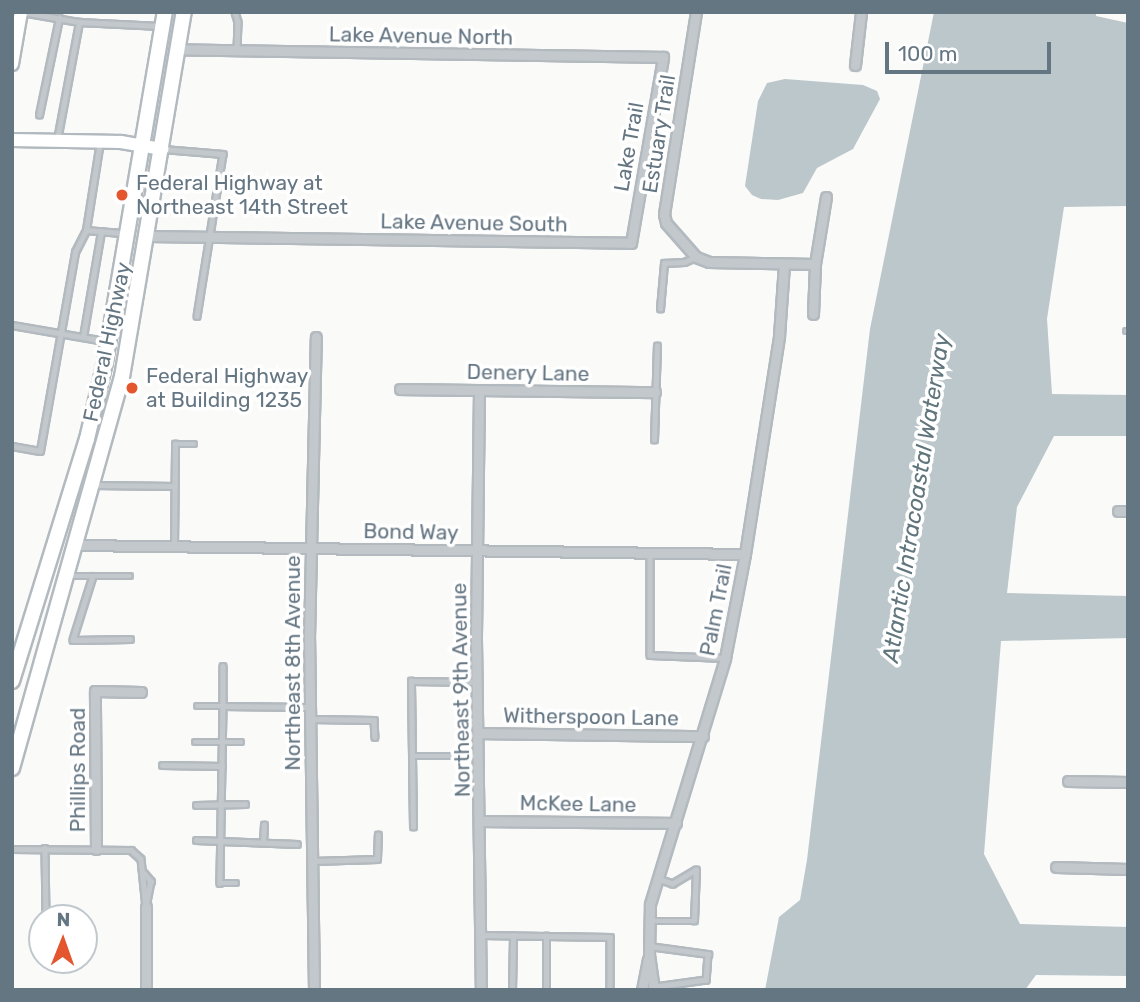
<!DOCTYPE html>
<style>
body{margin:0}
#map{position:relative;width:1140px;height:1002px;overflow:hidden;background:#fafaf8;font-family:Rubik,sans-serif}
div>[style]{position:absolute}
[style*='--x']{left:calc(var(--x)*1px);top:calc(var(--y)*1px);width:calc(var(--w)*1px);rotate:calc(var(--a)*1deg)}
.water>*{inset:0;background:#bbc7cb}
.roads{filter:drop-shadow(2px 0 #b3babf) drop-shadow(-2px 0 #b3babf) drop-shadow(0 2px #b3babf) drop-shadow(0 -2px #b3babf)}
.lane>*{height:4.5px;margin:-2.25px;padding:0 2.25px;transform-origin:2.25px;border-radius:2.25px;background:#c3c8cc}
.street>*{height:9px;margin:-4.5px;padding:0 4.5px;transform-origin:4.5px;border-radius:4.5px;background:#c3c8cc}
.secondary>*{height:12px;margin:-6px;padding:0 6px;transform-origin:6px;border-radius:6px;background:#fff}
.primary>*{height:14px;margin:-7px;padding:0 7px;transform-origin:7px;border-radius:7px;background:#fff}
.dots>*{width:19px;height:19px;translate:-50% -50%;box-sizing:border-box;border:4px solid #fff;border-radius:50%}
span{translate:-50% -50%;white-space:nowrap;text-align:center;line-height:1.15;-webkit-text-stroke:7px #fff;paint-order:stroke}
.street-label{font-size:21px;color:#657683}
.poi-label{font-size:21px;color:#657683}
.left{translate:0 -50%;text-align:left}
.water-label{font-size:23px;color:#60757c;font-style:italic}
.frame{position:absolute;inset:0;border:14px solid #657683;pointer-events:none}
.north{position:absolute;left:28px;top:904px;width:70px;height:70px;box-sizing:border-box;background:#fff;border:2px solid #c1c8cd;border-radius:50%;rotate:1deg;font-size:19px;font-weight:700;line-height:28px;text-align:center;color:#657683}
.north::after{content:'';display:block;margin:auto;width:24px;height:32px;background:#e4572e;clip-path:polygon(50% 0,100% 100%,50% 72%,0 100%)}
.scale{position:absolute;left:885px;top:42px;width:166px;height:32px;box-sizing:border-box;border:4px solid #657683;border-top:0;padding-left:9px;font-size:21px;line-height:24px;white-space:nowrap;color:#657683;-webkit-text-stroke:5px #fff;paint-order:stroke}
</style>
<div id="map">
<div class="water">
<i style="clip-path:polygon(934px 12px,1096px 12px,1096px 16px,1128px 23px,1128px 206px,1064px 207px,1047px 319px,1052px 394px,1128px 395px,1128px 436px,1054px 436px,1017px 507px,1007px 593px,1128px 596px,1128px 638px,1001px 641px,984px 854px,1020px 924px,1128px 927px,1128px 976px,1036px 975px,1025px 990px,765px 990px,779px 917px,800px 900px,807px 860px,870px 329px)"></i>
<i style="clip-path:polygon(785px 79px,863px 85px,877px 91px,880px 99px,853px 149px,817px 168px,803px 193px,778px 200px,761px 199px,752px 195px,745px 186px,758px 101px,767px 83px)"></i>
</div>
<div class="roads">
<div class="lane">
<i style="--x:22;--y:12;--w:58;--a:10"></i>
<i style="--x:235;--y:12;--w:10;--a:73"></i>
<i style="--x:238;--y:22;--w:27;--a:92"></i>
<i style="--x:39;--y:115;--w:99;--a:-78.3"></i>
<i style="--x:57;--y:140;--w:120;--a:-79.4"></i>
<i style="--x:79;--y:22;--w:81;--a:2.8"></i>
<i style="--x:163;--y:149;--w:60;--a:4.8"></i>
<i style="--x:223;--y:154;--w:164;--a:99.1"></i>
<i style="--x:86;--y:230;--w:38;--a:5"></i>
<i style="--x:660;--y:309;--w:46;--a:-85"></i>
<i style="--x:664;--y:263;--w:20;--a:-3"></i>
<i style="--x:684;--y:262;--w:13;--a:-23"></i>
<i style="--x:12;--y:325;--w:94;--a:9.8"></i>
<i style="--x:1126;--y:331;--w:2;--a:0"></i>
<i style="--x:83;--y:337;--w:107;--a:-80.3"></i>
<i style="--x:654;--y:440;--w:94;--a:-88.2"></i>
<i style="--x:12;--y:446;--w:28;--a:10"></i>
<i style="--x:40;--y:451;--w:202;--a:-80"></i>
<i style="--x:75;--y:252;--w:25;--a:-63"></i>
<i style="--x:86;--y:230;--w:89;--a:-81"></i>
<i style="--x:94;--y:485;--w:81;--a:0.7"></i>
<i style="--x:174;--y:546;--w:102;--a:-89.4"></i>
<i style="--x:175;--y:444;--w:19;--a:0"></i>
<i style="--x:650;--y:553;--w:102;--a:90"></i>
<i style="--x:650;--y:655;--w:75;--a:2.3"></i>
<i style="--x:69;--y:576;--w:61;--a:0"></i>
<i style="--x:93;--y:576;--w:67;--a:107.4"></i>
<i style="--x:73;--y:640;--w:57;--a:-1"></i>
<i style="--x:223;--y:666;--w:40;--a:90"></i>
<i style="--x:223;--y:706;--w:86;--a:0.7"></i>
<i style="--x:197;--y:706;--w:26;--a:0"></i>
<i style="--x:223;--y:706;--w:177;--a:91"></i>
<i style="--x:220;--y:883;--w:16;--a:0"></i>
<i style="--x:311;--y:719;--w:63;--a:0.9"></i>
<i style="--x:374;--y:720;--w:17;--a:87"></i>
<i style="--x:195;--y:742;--w:46;--a:0"></i>
<i style="--x:412;--y:756;--w:65;--a:0"></i>
<i style="--x:162;--y:765;--w:60;--a:1"></i>
<i style="--x:196;--y:805;--w:49;--a:-1.2"></i>
<i style="--x:413;--y:827;--w:146;--a:-90.8"></i>
<i style="--x:411;--y:681;--w:65;--a:0.9"></i>
<i style="--x:196;--y:840;--w:101;--a:2.3"></i>
<i style="--x:263;--y:843;--w:18;--a:-87"></i>
<i style="--x:45;--y:848;--w:70;--a:89.2"></i>
<i style="--x:12;--y:849;--w:119;--a:0.5"></i>
<i style="--x:131;--y:850;--w:13;--a:42"></i>
<i style="--x:141;--y:859;--w:48;--a:84.1"></i>
<i style="--x:313;--y:861;--w:64;--a:-1.8"></i>
<i style="--x:377;--y:859;--w:24;--a:-88"></i>
<i style="--x:144;--y:873;--w:11;--a:49"></i>
<i style="--x:151;--y:881;--w:25;--a:101"></i>
<i style="--x:651;--y:921;--w:43;--a:0"></i>
<i style="--x:694;--y:921;--w:51;--a:-87.8"></i>
<i style="--x:696;--y:870;--w:27;--a:149"></i>
<i style="--x:673;--y:884;--w:16;--a:-162"></i>
<i style="--x:481;--y:935;--w:129;--a:0.9"></i>
<i style="--x:610;--y:937;--w:53;--a:90"></i>
<i style="--x:649;--y:946;--w:60;--a:7.7"></i>
<i style="--x:708;--y:954;--w:26;--a:94"></i>
<i style="--x:706;--y:980;--w:51;--a:172.2"></i>
<i style="--x:512;--y:990;--w:54;--a:-88.9"></i>
<i style="--x:546;--y:990;--w:54;--a:-90"></i>
</div>
<div class="street">
<i style="--x:696;--y:12;--w:205;--a:99"></i>
<i style="--x:664;--y:214;--w:9;--a:77"></i>
<i style="--x:666;--y:223;--w:45;--a:48.6"></i>
<i style="--x:696;--y:257;--w:14;--a:21"></i>
<i style="--x:709;--y:262;--w:106;--a:1.1"></i>
<i style="--x:855;--y:65;--w:53;--a:-83.5"></i>
<i style="--x:148;--y:236;--w:483;--a:0.8"></i>
<i style="--x:631;--y:243;--w:189;--a:-80.2"></i>
<i style="--x:663;--y:57;--w:485;--a:-179.1"></i>
<i style="--x:813;--y:314;--w:50;--a:-87.7"></i>
<i style="--x:815;--y:264;--w:68;--a:-80.7"></i>
<i style="--x:400;--y:389;--w:255;--a:0.7"></i>
<i style="--x:479;--y:390;--w:250;--a:90.7"></i>
<i style="--x:476;--y:640;--w:350;--a:89.2"></i>
<i style="--x:1118;--y:511;--w:10;--a:0"></i>
<i style="--x:77;--y:545;--w:668;--a:0.77"></i>
<i style="--x:478;--y:733;--w:225;--a:0.8"></i>
<i style="--x:1068;--y:781;--w:60;--a:1"></i>
<i style="--x:480;--y:821;--w:196;--a:0.6"></i>
<i style="--x:96;--y:849;--w:158;--a:-90.4"></i>
<i style="--x:95;--y:691;--w:46;--a:1.2"></i>
<i style="--x:1056;--y:867;--w:72;--a:1.6"></i>
<i style="--x:146;--y:907;--w:83;--a:90"></i>
<i style="--x:314;--y:990;--w:352;--a:-90.8"></i>
<i style="--x:309;--y:638;--w:301;--a:-88.7"></i>
<i style="--x:642;--y:990;--w:31;--a:-79"></i>
<i style="--x:654;--y:990;--w:35;--a:-98"></i>
<i style="--x:649;--y:955;--w:51;--a:-88.9"></i>
<i style="--x:650;--y:904;--w:257;--a:-73"></i>
<i style="--x:725;--y:658;--w:106;--a:-79.1"></i>
<i style="--x:745;--y:554;--w:221;--a:-81.1"></i>
<i style="--x:779;--y:336;--w:72;--a:-86"></i>
</div>
<div class="secondary">
<i style="--x:12;--y:64;--w:53;--a:-80.2"></i>
<i style="--x:12;--y:140;--w:109;--a:1.1"></i>
<i style="--x:121;--y:142;--w:42;--a:9.7"></i>
</div>
<div class="primary">
<i style="--x:12;--y:681;--w:253;--a:-72.8"></i>
<i style="--x:87;--y:439;--w:79;--a:-76.8"></i>
<i style="--x:105;--y:362;--w:355;--a:-80.3"></i>
<i style="--x:12;--y:768;--w:406;--a:-74.3"></i>
<i style="--x:122;--y:377;--w:370;--a:-80.4"></i>
</div>
</div>
<div class="dots">
<i style="left:122px;top:195px;background:#e4572e"></i>
<i style="left:132px;top:388px;background:#e4572e"></i>
</div>
<div class="street-label">
<span style="left:421px;top:36px;rotate:1deg">Lake Avenue North</span>
<span style="left:659px;top:134px;rotate:-81deg">Estuary Trail</span>
<span style="left:629px;top:147px;rotate:-80deg">Lake Trail</span>
<span style="left:474px;top:223px;rotate:1deg">Lake Avenue South</span>
<span style="left:107px;top:342px;rotate:-78deg">Federal Highway</span>
<span style="left:528px;top:373px;rotate:1deg">Denery Lane</span>
<span style="left:411px;top:532px;rotate:1deg">Bond Way</span>
<span style="left:716px;top:610px;rotate:-79deg">Palm Trail</span>
<span style="left:293px;top:663px;rotate:-90deg">Northeast 8th Avenue</span>
<span style="left:461px;top:690px;rotate:-91deg">Northeast 9th Avenue</span>
<span style="left:591px;top:717px;rotate:1deg">Witherspoon Lane</span>
<span style="left:78px;top:770px;rotate:-90deg">Phillips Road</span>
<span style="left:578px;top:804px;rotate:1deg">McKee Lane</span>
</div>
<div class="poi-label">
<span class="left" style="left:136px;top:195px">Federal Highway at<br>Northeast 14th Street</span>
<span class="left" style="left:146px;top:388px">Federal Highway<br>at Building 1235</span>
</div>
<div class="water-label">
<span style="left:916px;top:498px;rotate:-81deg">Atlantic Intracoastal Waterway</span>
</div>
<div class="frame"></div>
<div class="north">N</div>
<div class="scale">100 m</div>
</div>
